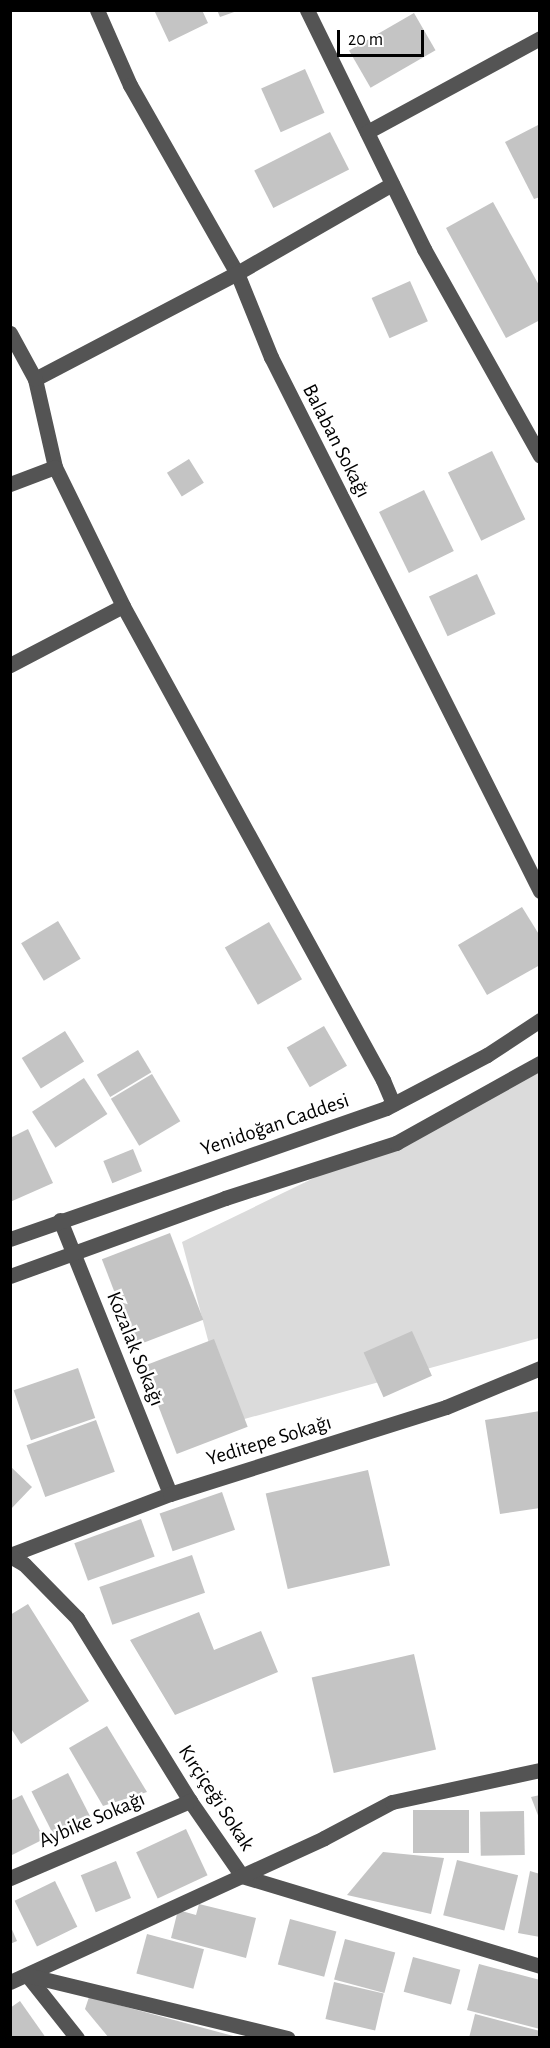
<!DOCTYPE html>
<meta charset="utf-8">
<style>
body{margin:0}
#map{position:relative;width:550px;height:2048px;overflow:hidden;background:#fff;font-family:"Alegreya Sans",sans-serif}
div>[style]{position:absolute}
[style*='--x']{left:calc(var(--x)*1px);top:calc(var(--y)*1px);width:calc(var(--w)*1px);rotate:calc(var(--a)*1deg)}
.green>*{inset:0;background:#dbdbdb}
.building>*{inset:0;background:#c4c4c4;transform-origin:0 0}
.minor>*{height:15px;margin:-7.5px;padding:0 7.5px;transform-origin:7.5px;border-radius:7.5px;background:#545454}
span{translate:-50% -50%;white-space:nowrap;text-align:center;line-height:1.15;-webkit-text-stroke:5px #fff;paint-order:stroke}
.street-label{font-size:21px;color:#000}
.frame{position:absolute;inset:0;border:12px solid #000;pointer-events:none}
.scale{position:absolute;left:337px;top:30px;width:87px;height:27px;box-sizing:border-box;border:3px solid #000;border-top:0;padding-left:8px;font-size:18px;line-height:21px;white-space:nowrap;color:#000;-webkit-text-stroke:4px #fff;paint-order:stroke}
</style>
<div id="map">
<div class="green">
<i style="clip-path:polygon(539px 1069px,539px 1338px,230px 1423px,182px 1242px)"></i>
</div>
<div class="building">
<i style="clip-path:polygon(154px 10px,202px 10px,208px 23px,169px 42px)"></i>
<i style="clip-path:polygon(217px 10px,237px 10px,237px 11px,220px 17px)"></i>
<i style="left:414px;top:13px;width:43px;height:75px;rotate:60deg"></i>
<i style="left:305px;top:69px;width:48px;height:48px;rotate:66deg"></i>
<i style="clip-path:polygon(540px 124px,540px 197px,534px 199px,505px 142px)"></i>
<i style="left:330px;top:132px;width:42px;height:85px;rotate:63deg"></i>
<i style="clip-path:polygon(493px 202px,540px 287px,540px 320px,506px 338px,446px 228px)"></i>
<i style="left:410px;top:281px;width:44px;height:42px;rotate:66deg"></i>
<i style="left:492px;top:451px;width:76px;height:49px;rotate:64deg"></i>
<i style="left:189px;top:459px;width:28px;height:26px;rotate:58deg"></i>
<i style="left:424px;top:490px;width:68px;height:50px;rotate:64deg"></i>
<i style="left:477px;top:574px;width:44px;height:53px;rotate:65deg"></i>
<i style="clip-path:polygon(522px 907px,540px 936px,540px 965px,487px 995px,458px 945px)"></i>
<i style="left:58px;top:921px;width:44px;height:43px;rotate:59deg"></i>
<i style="left:269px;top:922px;width:66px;height:51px;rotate:60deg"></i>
<i style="left:324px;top:1026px;width:46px;height:43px;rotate:60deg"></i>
<i style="left:65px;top:1031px;width:36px;height:51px;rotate:58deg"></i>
<i style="left:138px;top:1050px;width:26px;height:48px;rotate:59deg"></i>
<i style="left:152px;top:1074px;width:55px;height:48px;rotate:59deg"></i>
<i style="left:84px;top:1078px;width:43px;height:62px;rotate:57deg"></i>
<i style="clip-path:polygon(28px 1129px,53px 1183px,10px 1202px,10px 1138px)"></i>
<i style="left:133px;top:1149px;width:24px;height:32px;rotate:68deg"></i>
<i style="left:170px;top:1233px;width:93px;height:73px;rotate:69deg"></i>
<i style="left:412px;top:1331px;width:49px;height:53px;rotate:66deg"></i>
<i style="left:214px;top:1339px;width:94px;height:76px;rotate:69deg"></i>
<i style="left:78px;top:1368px;width:53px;height:68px;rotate:71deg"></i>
<i style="clip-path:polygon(540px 1411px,540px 1508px,500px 1514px,485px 1420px)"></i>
<i style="left:96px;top:1420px;width:55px;height:74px;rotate:70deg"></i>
<i style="clip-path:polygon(10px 1466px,32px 1487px,10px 1510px)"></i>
<i style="left:368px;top:1470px;width:98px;height:105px;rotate:77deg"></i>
<i style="left:222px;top:1492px;width:40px;height:66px;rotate:71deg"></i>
<i style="left:141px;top:1519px;width:40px;height:71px;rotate:70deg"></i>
<i style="left:192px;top:1555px;width:40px;height:98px;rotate:71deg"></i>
<i style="clip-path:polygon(28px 1604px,89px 1701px,21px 1744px,10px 1727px,10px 1615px)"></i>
<i style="clip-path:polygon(199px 1612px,214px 1650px,261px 1631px,278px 1672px,175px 1715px,130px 1640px)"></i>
<i style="left:414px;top:1654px;width:98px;height:105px;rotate:77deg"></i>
<i style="clip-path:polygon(107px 1726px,147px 1792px,103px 1806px,69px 1748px)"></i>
<i style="left:68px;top:1773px;width:54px;height:41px;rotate:63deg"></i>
<i style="clip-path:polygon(22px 1795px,44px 1839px,10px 1856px,10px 1801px)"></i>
<i style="clip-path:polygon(540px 1795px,540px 1818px,539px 1818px,531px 1797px)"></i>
<i style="left:413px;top:1810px;width:56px;height:43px"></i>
<i style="left:524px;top:1811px;width:44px;height:44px;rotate:89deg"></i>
<i style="left:186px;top:1829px;width:51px;height:55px;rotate:65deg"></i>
<i style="clip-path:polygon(383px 1852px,444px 1858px,431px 1914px,347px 1895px)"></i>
<i style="left:457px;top:1860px;width:63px;height:57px;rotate:14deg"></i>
<i style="left:116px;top:1861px;width:40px;height:38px;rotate:68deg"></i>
<i style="clip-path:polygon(530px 1871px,540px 1874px,540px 1937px,518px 1933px)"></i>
<i style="left:55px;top:1881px;width:51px;height:45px;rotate:64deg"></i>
<i style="clip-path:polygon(199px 1904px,256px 1918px,246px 1958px,171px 1938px,178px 1910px,196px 1915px)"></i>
<i style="left:290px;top:1919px;width:48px;height:47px;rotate:15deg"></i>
<i style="clip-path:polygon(10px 1925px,17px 1941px,10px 1944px)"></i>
<i style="left:147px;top:1934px;width:59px;height:41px;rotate:15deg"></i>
<i style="left:345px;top:1939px;width:52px;height:42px;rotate:15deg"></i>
<i style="left:413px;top:1957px;width:49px;height:36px;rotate:15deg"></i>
<i style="clip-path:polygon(479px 1964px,540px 1980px,540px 2029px,467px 2010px)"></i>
<i style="left:334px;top:1982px;width:51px;height:38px;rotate:13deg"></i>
<i style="clip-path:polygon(89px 1997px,237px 2037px,237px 2038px,109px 2038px,85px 2009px)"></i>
<i style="clip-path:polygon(20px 2001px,46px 2038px,10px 2038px,10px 2008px)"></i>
<i style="clip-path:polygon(475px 2014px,540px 2031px,540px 2038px,469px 2038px)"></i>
</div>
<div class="minor">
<i style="--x:97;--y:10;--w:82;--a:66.3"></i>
<i style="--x:130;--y:85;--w:216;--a:60.4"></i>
<i style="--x:237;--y:273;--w:91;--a:68"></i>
<i style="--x:271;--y:357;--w:598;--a:63.26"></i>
<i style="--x:307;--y:10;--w:266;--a:63.9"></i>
<i style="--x:424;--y:249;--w:237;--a:60.7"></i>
<i style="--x:367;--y:132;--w:197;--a:-28.5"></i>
<i style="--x:392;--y:184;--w:179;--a:150.1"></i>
<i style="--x:237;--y:273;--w:228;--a:152.3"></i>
<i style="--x:35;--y:379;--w:90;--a:77.2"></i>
<i style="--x:55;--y:467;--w:155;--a:63.9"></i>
<i style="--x:123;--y:606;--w:541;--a:61.25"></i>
<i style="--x:383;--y:1080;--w:26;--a:67"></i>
<i style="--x:10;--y:333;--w:52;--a:61.5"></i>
<i style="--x:10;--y:484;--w:48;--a:-20.7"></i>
<i style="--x:10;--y:665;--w:127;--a:-27.6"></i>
<i style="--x:60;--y:1220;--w:295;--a:68.1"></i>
<i style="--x:10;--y:1239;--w:398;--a:-19.2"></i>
<i style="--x:386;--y:1108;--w:114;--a:-27.7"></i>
<i style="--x:487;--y:1055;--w:64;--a:-33.4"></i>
<i style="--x:10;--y:1276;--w:229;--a:-19.9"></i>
<i style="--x:225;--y:1198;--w:180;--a:-17.8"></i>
<i style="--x:396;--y:1143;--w:165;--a:-29.1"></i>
<i style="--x:10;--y:1555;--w:171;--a:-20.9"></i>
<i style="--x:170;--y:1494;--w:289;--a:-17.5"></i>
<i style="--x:446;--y:1407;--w:102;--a:-22.5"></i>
<i style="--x:10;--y:1556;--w:16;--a:30"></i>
<i style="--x:24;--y:1564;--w:76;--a:45.5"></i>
<i style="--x:77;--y:1618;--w:215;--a:58.3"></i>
<i style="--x:190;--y:1801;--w:91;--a:55.3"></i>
<i style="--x:242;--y:1876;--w:311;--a:16.8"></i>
<i style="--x:10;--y:1878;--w:196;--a:-23.2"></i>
<i style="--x:10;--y:1982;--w:345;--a:-24.6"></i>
<i style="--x:324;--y:1838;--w:77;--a:-27.9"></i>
<i style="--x:392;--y:1802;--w:151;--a:-12.2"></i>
<i style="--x:77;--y:2038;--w:80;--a:-128.4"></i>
<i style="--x:27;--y:1975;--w:268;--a:13.6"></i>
</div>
<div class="street-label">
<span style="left:336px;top:441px;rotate:63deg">Balaban Sokağı</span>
<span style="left:275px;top:1125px;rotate:-19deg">Yenidoğan Caddesi</span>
<span style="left:135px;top:1349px;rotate:68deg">Kozalak Sokağı</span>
<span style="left:269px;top:1441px;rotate:-17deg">Yeditepe Sokağı</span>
<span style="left:216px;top:1798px;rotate:57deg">Kırçiçeği Sokak</span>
<span style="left:92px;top:1820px;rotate:-23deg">Aybike Sokağı</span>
</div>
<div class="frame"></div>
<div class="scale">20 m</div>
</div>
